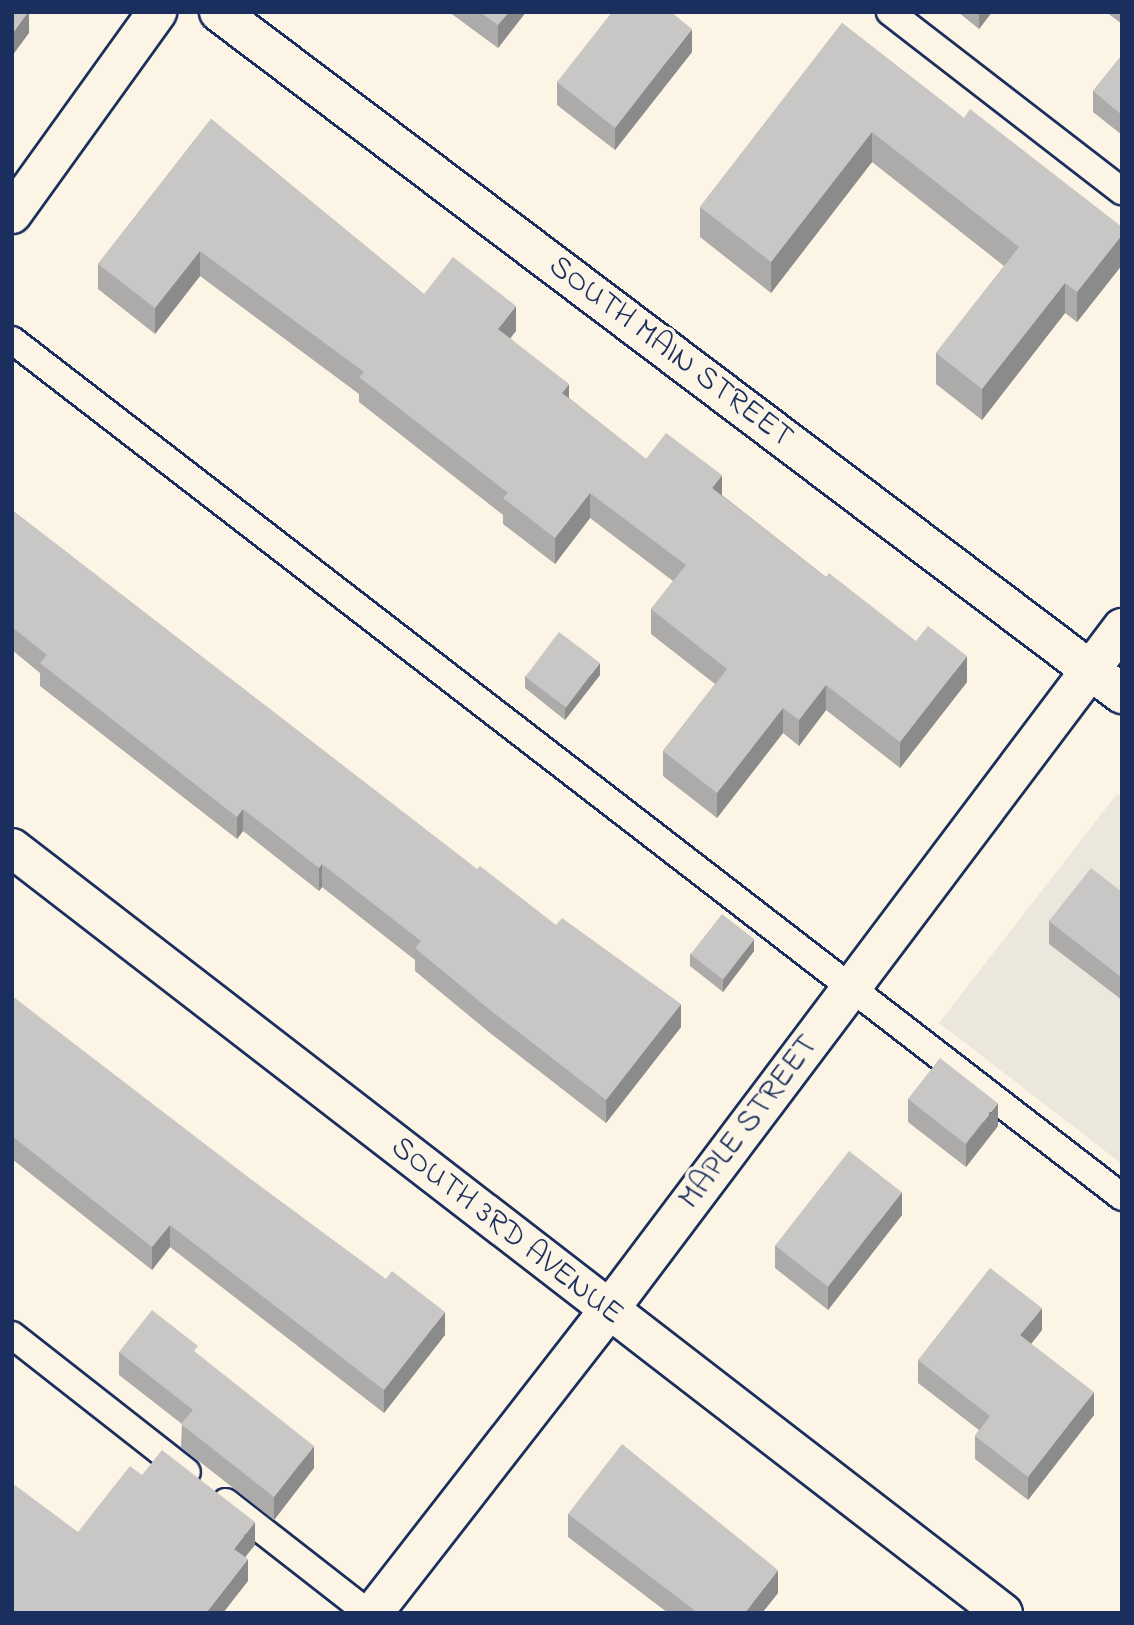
<!DOCTYPE html>
<style>
body{margin:0}
#map{position:relative;width:1134px;height:1625px;overflow:hidden;background:#fcf5e5;font-family:"Indie Flower",sans-serif}
div>[style]{position:absolute}
[style*='--x']{left:calc(var(--x)*1px);top:calc(var(--y)*1px);width:calc(var(--w)*1px);rotate:calc(var(--a)*1deg)}
.built>*{inset:0;background:#ece7dc}
.roads{filter:drop-shadow(2px 0 #1b2f5e) drop-shadow(-2px 0 #1b2f5e) drop-shadow(0 2px #1b2f5e) drop-shadow(0 -2px #1b2f5e)}
.lane>*{height:26px;margin:-13px;padding:0 13px;transform-origin:13px;border-radius:13px;background:#fcf5e5}
.street>*{height:38px;margin:-19px;padding:0 19px;transform-origin:19px;border-radius:19px;background:#fcf5e5}
.secondary>*{height:38px;margin:-19px;padding:0 19px;transform-origin:19px;border-radius:19px;background:#fcf5e5}
.wall>*{inset:0;background:#acabaa}
.shaded-wall>*{inset:0;background:#8c8b8b}
.building>*{inset:0;background:#c8c7c6;transform-origin:0 0}
span{translate:-50% -50%;white-space:nowrap;text-align:center;line-height:1.15;-webkit-text-stroke:7px #fcf5e5;paint-order:stroke}
.street-label{font-size:32px;color:#1b2f5e}
.frame{position:absolute;inset:0;border:14px solid #1b2f5e;pointer-events:none}
</style>
<div id="map">
<div class="built">
<i style="clip-path:polygon(1117px 794px,1122px 798px,1122px 1164px,939px 1023px)"></i>
</div>
<div class="roads">
<div class="lane">
<i style="--x:890;--y:12;--w:293;--a:37.7"></i>
<i style="--x:12;--y:340;--w:1402;--a:37.67"></i>
<i style="--x:12;--y:1335;--w:222;--a:38.1"></i>
<i style="--x:226;--y:1502;--w:180;--a:38"></i>
</div>
<div class="street">
<i style="--x:12;--y:214;--w:249;--a:-54.3"></i>
<i style="--x:12;--y:848;--w:1252;--a:37.67"></i>
<i style="--x:373;--y:1613;--w:383;--a:-52.1"></i>
<i style="--x:608;--y:1311;--w:855;--a:-53.04"></i>
</div>
<div class="secondary">
<i style="--x:219;--y:12;--w:1132;--a:37.06"></i>
</div>
</div>
<div class="wall">
<i style="clip-path:polygon(449px 12px,526px 12px,498px 48px)"></i>
<i style="clip-path:polygon(958px 12px,992px 12px,979px 29px)"></i>
<i style="clip-path:polygon(1106px 12px,1122px 12px,1122px 24px)"></i>
<i style="clip-path:polygon(842px 23px,964px 118px,1122px 227px,1122px 265px,1077px 322px,1065px 313px,982px 420px,936px 384px,936px 353px,1004px 266px,872px 162px,771px 293px,700px 237px,700px 207px)"></i>
<i style="clip-path:polygon(692px 52px,615px 150px,557px 105px,557px 82px)"></i>
<i style="clip-path:polygon(1122px 55px,1122px 135px,1093px 112px,1093px 91px)"></i>
<i style="clip-path:polygon(211px 119px,424px 294px,516px 331px,510px 338px,569px 398px,646px 459px,722px 495px,826px 577px,967px 682px,900px 768px,826px 710px,799px 746px,783px 733px,717px 818px,663px 776px,663px 751px,715px 684px,651px 634px,651px 609px,673px 581px,590px 518px,555px 564px,503px 524px,503px 515px,359px 402px,359px 394px,200px 276px,155px 334px,98px 289px,98px 264px)"></i>
<i style="clip-path:polygon(12px 510px,681px 1027px,606px 1123px,490px 1033px,415px 971px,415px 960px,322px 887px,319px 891px,243px 831px,237px 839px,40px 686px,40px 673px,12px 650px)"></i>
<i style="clip-path:polygon(600px 675px,565px 720px,525px 688px,525px 676px)"></i>
<i style="clip-path:polygon(1122px 892px,1122px 1000px,1049px 944px,1049px 921px)"></i>
<i style="clip-path:polygon(754px 951px,723px 992px,690px 966px,690px 954px)"></i>
<i style="clip-path:polygon(12px 996px,445px 1335px,384px 1413px,170px 1247px,152px 1270px,12px 1159px)"></i>
<i style="clip-path:polygon(908px 1099px,998px 1126px,966px 1167px,908px 1122px)"></i>
<i style="clip-path:polygon(902px 1215px,828px 1310px,775px 1268px,775px 1246px)"></i>
<i style="clip-path:polygon(1042px 1330px,1031px 1344px,1094px 1415px,1028px 1500px,975px 1459px,975px 1436px,979px 1430px,918px 1383px,918px 1360px)"></i>
<i style="clip-path:polygon(119px 1352px,198px 1355px,314px 1468px,274px 1520px,181px 1447px,182px 1424px,119px 1375px)"></i>
<i style="clip-path:polygon(568px 1514px,778px 1593px,762px 1613px,668px 1613px,568px 1537px)"></i>
</div>
<div class="shaded-wall">
<i style="clip-path:polygon(28px 12px,29px 12px,29px 33px,12px 56px,12px 34px)"></i>
<i style="clip-path:polygon(509px 12px,526px 12px,498px 48px,498px 25px)"></i>
<i style="clip-path:polygon(979px 12px,992px 12px,979px 29px)"></i>
<i style="clip-path:polygon(692px 29px,692px 52px,615px 150px,615px 128px)"></i>
<i style="clip-path:polygon(872px 132px,872px 162px,771px 293px,771px 262px)"></i>
<i style="clip-path:polygon(1122px 235px,1122px 265px,1077px 322px,1077px 292px)"></i>
<i style="clip-path:polygon(200px 251px,200px 276px,155px 334px,155px 308px)"></i>
<i style="clip-path:polygon(1065px 283px,1065px 313px,982px 420px,982px 389px)"></i>
<i style="clip-path:polygon(516px 306px,516px 331px,498px 354px,498px 329px)"></i>
<i style="clip-path:polygon(569px 384px,569px 409px,562px 393px)"></i>
<i style="clip-path:polygon(722px 475px,722px 501px,712px 488px)"></i>
<i style="clip-path:polygon(590px 493px,590px 518px,555px 564px,555px 538px)"></i>
<i style="clip-path:polygon(967px 656px,967px 682px,900px 768px,900px 742px)"></i>
<i style="clip-path:polygon(600px 663px,600px 675px,565px 720px,565px 708px)"></i>
<i style="clip-path:polygon(826px 685px,826px 710px,799px 746px,799px 720px)"></i>
<i style="clip-path:polygon(783px 708px,783px 733px,717px 818px,717px 793px)"></i>
<i style="clip-path:polygon(243px 809px,243px 831px,237px 839px,237px 817px)"></i>
<i style="clip-path:polygon(322px 864px,322px 887px,319px 891px,319px 868px)"></i>
<i style="clip-path:polygon(754px 939px,754px 951px,723px 992px,723px 980px)"></i>
<i style="clip-path:polygon(681px 1004px,681px 1027px,606px 1123px,606px 1100px)"></i>
<i style="clip-path:polygon(998px 1103px,998px 1126px,966px 1167px,966px 1144px)"></i>
<i style="clip-path:polygon(902px 1192px,902px 1215px,828px 1310px,828px 1287px)"></i>
<i style="clip-path:polygon(170px 1225px,170px 1247px,152px 1270px,152px 1247px)"></i>
<i style="clip-path:polygon(1042px 1308px,1042px 1330px,1020px 1358px,1020px 1335px)"></i>
<i style="clip-path:polygon(445px 1312px,445px 1335px,384px 1413px,384px 1390px)"></i>
<i style="clip-path:polygon(1094px 1392px,1094px 1415px,1028px 1500px,1028px 1477px)"></i>
<i style="clip-path:polygon(314px 1446px,314px 1468px,274px 1520px,274px 1497px)"></i>
<i style="clip-path:polygon(255px 1522px,255px 1545px,234px 1571px,234px 1549px)"></i>
<i style="clip-path:polygon(248px 1559px,248px 1581px,223px 1613px,206px 1613px)"></i>
<i style="clip-path:polygon(778px 1570px,778px 1593px,762px 1613px,745px 1613px)"></i>
</div>
<div class="building">
<i style="clip-path:polygon(12px 12px,28px 12px,12px 34px)"></i>
<i style="clip-path:polygon(480px 12px,509px 12px,498px 25px)"></i>
<i style="clip-path:polygon(612px 12px,671px 12px,692px 29px,615px 128px,557px 82px)"></i>
<i style="clip-path:polygon(842px 23px,964px 118px,970px 109px,1122px 227px,1122px 235px,1077px 292px,1065px 283px,982px 389px,936px 353px,1019px 247px,872px 132px,771px 262px,700px 207px)"></i>
<i style="clip-path:polygon(1122px 55px,1122px 115px,1093px 91px)"></i>
<i style="clip-path:polygon(211px 119px,424px 294px,453px 257px,516px 306px,498px 329px,569px 384px,562px 393px,646px 459px,666px 433px,722px 475px,712px 488px,826px 577px,829px 573px,916px 641px,928px 626px,967px 656px,900px 742px,826px 685px,799px 720px,783px 708px,717px 793px,663px 751px,727px 669px,651px 609px,686px 565px,590px 493px,555px 538px,503px 498px,508px 493px,359px 377px,364px 372px,200px 251px,155px 308px,98px 264px)"></i>
<i style="clip-path:polygon(12px 510px,477px 869px,480px 866px,556px 925px,562px 918px,681px 1004px,606px 1100px,490px 1010px,415px 948px,421px 941px,322px 864px,319px 868px,243px 809px,237px 817px,40px 663px,47px 655px,12px 627px)"></i>
<i style="left:559px;top:632px;width:51px;height:56px;rotate:37deg"></i>
<i style="clip-path:polygon(1091px 868px,1122px 892px,1122px 978px,1049px 921px)"></i>
<i style="left:722px;top:914px;width:41px;height:51px;rotate:38deg"></i>
<i style="clip-path:polygon(12px 996px,248px 1177px,386px 1279px,392px 1271px,445px 1312px,384px 1390px,170px 1225px,152px 1247px,12px 1136px)"></i>
<i style="left:940px;top:1058px;width:73px;height:52px;rotate:38deg"></i>
<i style="left:849px;top:1151px;width:67px;height:120px;rotate:38deg"></i>
<i style="clip-path:polygon(990px 1268px,1042px 1308px,1020px 1335px,1094px 1392px,1028px 1477px,975px 1436px,990px 1416px,918px 1360px)"></i>
<i style="clip-path:polygon(152px 1310px,198px 1346px,194px 1351px,314px 1446px,274px 1497px,181px 1424px,193px 1410px,119px 1352px)"></i>
<i style="clip-path:polygon(622px 1444px,778px 1570px,745px 1613px,698px 1613px,568px 1514px)"></i>
<i style="clip-path:polygon(162px 1450px,255px 1522px,234px 1549px,248px 1559px,206px 1613px,12px 1613px,12px 1483px,78px 1532px,130px 1466px,142px 1475px)"></i>
</div>
<div class="street-label">
<span style="left:670px;top:353px;rotate:37deg">SOUTH MAIN STREET</span>
<span style="left:750px;top:1123px;rotate:-53deg">MAPLE STREET</span>
<span style="left:506px;top:1232px;rotate:38deg">SOUTH 3RD AVENUE</span>
</div>
<div class="frame"></div>
</div>
